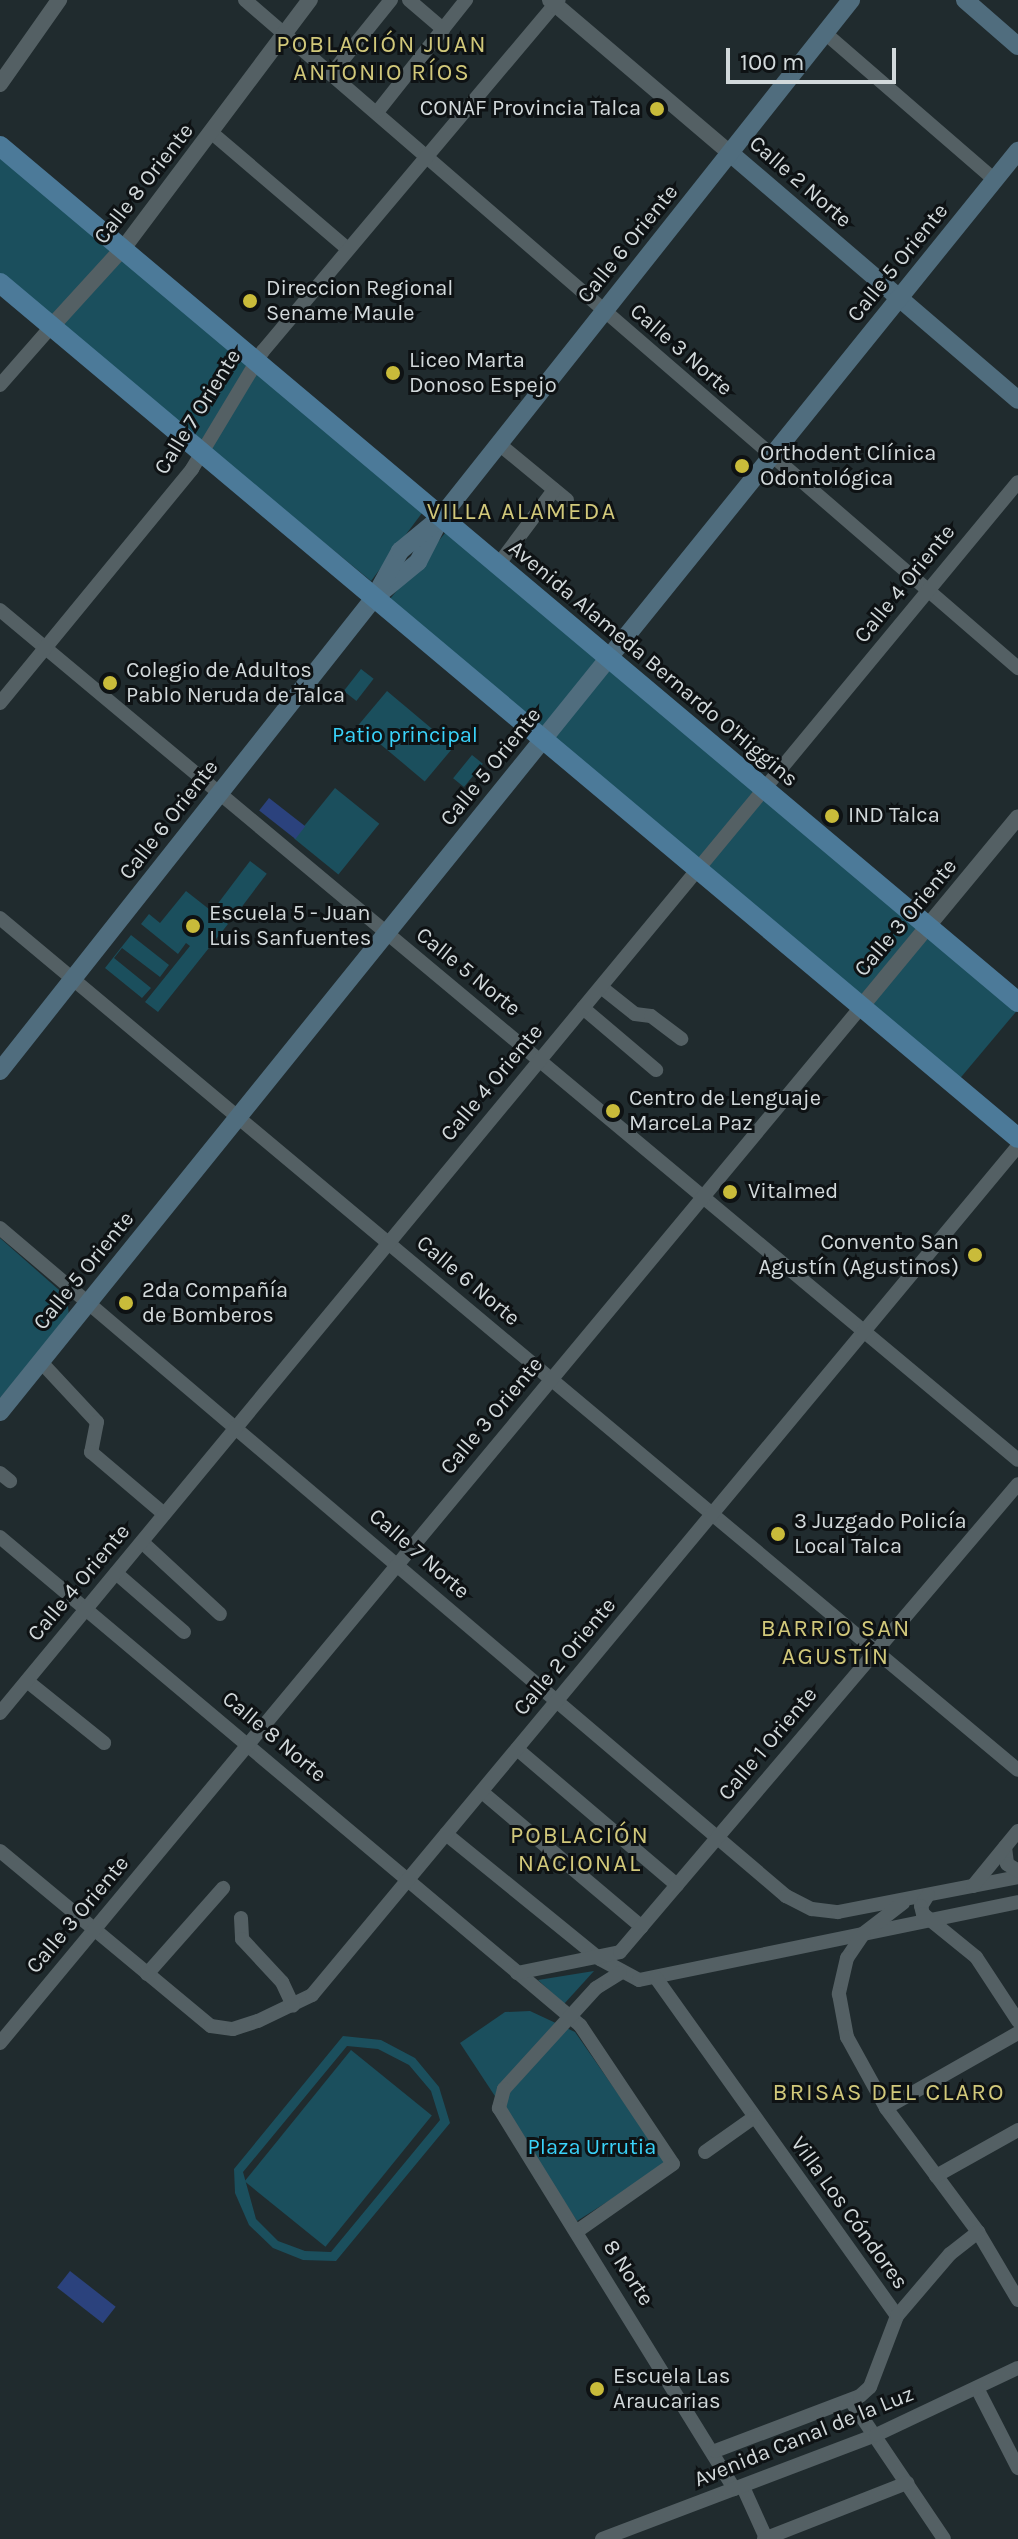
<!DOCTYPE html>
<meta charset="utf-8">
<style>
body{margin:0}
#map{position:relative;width:1018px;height:2539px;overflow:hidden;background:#202b2e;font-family:Karla,sans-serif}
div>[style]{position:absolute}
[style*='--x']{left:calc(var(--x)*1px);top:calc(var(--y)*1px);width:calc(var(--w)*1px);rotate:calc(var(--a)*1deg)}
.green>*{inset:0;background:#1b4f5d;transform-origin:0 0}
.water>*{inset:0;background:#2b427d;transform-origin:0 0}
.minor>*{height:14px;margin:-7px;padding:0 7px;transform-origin:7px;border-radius:7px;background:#546064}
.tertiary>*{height:16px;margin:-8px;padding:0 8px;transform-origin:8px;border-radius:8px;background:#546064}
.secondary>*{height:18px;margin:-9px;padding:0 9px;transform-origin:9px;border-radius:9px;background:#506d7e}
.primary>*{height:20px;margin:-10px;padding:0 10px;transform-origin:10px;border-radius:10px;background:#4c7a99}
.dots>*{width:22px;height:22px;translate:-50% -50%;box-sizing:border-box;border:4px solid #0e1214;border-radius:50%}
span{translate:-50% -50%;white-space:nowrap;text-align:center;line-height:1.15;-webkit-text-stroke:6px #0e1214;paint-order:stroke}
.poi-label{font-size:22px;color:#d2d9db}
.right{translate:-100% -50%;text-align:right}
.left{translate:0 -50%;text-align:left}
.street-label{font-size:22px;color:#d2d9db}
.park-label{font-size:22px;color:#3ad3fa}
.neighbourhood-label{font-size:24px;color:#d1c87a;letter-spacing:2px}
.scale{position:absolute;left:726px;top:48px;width:170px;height:36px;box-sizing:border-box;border:4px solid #d2d9db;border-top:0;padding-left:10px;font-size:24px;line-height:28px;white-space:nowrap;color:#d2d9db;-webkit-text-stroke:6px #0e1214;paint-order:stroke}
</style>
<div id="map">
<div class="green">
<i style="clip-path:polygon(0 155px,422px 513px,371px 581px,0 277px)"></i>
<i style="left:446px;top:532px;width:745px;height:89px;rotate:40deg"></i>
<i style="left:361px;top:669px;width:16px;height:28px;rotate:38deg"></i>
<i style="left:387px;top:691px;width:87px;height:45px;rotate:40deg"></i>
<i style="left:472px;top:755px;width:14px;height:30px;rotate:39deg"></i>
<i style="left:335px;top:788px;width:57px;height:65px;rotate:39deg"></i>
<i style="left:250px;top:861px;width:21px;height:58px;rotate:37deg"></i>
<i style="clip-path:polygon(186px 891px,228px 924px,158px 1012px,145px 1002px,190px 946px,186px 943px,178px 954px,141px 924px,149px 914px,160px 923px)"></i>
<i style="clip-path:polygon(131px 935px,169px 965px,160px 977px,122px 948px,114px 958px,151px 988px,142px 998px,105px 968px)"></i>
<i style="clip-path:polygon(0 1238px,67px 1297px,69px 1316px,0 1398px)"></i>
<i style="clip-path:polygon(594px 1971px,564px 2004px,538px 1980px)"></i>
<i style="clip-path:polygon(530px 2011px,575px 2032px,667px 2164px,577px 2221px,460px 2043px,505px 2012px)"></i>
<i style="clip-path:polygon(evenodd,343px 2036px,381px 2040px,415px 2058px,439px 2087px,450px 2123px,336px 2261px,303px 2260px,273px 2248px,249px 2225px,235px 2193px,234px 2169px,343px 2036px,347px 2046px,378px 2049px,409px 2065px,431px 2091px,440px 2120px,331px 2252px,305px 2251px,278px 2241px,256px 2219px,243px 2172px,347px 2046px)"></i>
<i style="left:351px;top:2050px;width:104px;height:169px;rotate:39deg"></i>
</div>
<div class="water">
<i style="left:269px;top:798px;width:46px;height:16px;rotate:38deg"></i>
<i style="left:70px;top:2271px;width:58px;height:21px;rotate:38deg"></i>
</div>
<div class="minor">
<i style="--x:245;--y:0;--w:1022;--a:40.83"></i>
<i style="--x:409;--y:0;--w:45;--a:40.5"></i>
<i style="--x:825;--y:33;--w:225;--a:40.9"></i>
<i style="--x:332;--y:73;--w:94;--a:-51.1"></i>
<i style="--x:378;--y:111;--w:142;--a:-51.6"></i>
<i style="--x:212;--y:133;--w:179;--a:40.5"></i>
<i style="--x:0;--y:385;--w:77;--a:-48.7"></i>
<i style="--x:499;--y:444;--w:88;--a:39.5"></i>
<i style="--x:498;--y:565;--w:94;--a:-53.3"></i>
<i style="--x:0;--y:610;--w:1326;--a:39.86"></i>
<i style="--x:0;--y:703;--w:303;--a:-50.6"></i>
<i style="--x:192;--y:469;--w:138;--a:-59"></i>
<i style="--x:263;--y:351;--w:459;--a:-49.9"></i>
<i style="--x:0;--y:918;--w:1327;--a:39.93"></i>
<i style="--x:601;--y:987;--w:43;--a:38.5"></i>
<i style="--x:635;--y:1014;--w:16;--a:7"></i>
<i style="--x:651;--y:1016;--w:38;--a:37"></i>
<i style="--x:583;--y:1008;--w:96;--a:40.3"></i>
<i style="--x:0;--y:1228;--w:1032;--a:40.36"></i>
<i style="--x:786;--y:1896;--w:29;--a:27"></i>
<i style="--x:812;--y:1909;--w:26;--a:7"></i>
<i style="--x:838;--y:1912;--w:183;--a:-11"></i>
<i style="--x:41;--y:1362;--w:82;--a:47"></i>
<i style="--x:97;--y:1422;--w:31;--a:101"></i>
<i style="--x:91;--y:1452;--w:96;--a:40.3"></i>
<i style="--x:0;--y:1473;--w:13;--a:39"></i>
<i style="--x:0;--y:1537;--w:758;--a:40.08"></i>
<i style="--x:580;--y:2025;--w:167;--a:56.2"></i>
<i style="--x:673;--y:2164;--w:118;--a:145"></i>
<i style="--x:142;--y:1542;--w:106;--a:42.7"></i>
<i style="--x:116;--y:1573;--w:90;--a:40.9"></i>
<i style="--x:27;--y:1681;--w:99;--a:38.8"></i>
<i style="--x:0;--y:1713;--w:1597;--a:-50.41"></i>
<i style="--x:517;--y:1749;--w:210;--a:40.4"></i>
<i style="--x:482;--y:1792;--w:209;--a:40.2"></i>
<i style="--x:446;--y:1834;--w:198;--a:39.1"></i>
<i style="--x:600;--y:1959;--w:44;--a:28.3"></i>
<i style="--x:639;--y:1980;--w:387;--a:-11.6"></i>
<i style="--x:1005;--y:1847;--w:17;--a:83"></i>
<i style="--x:1007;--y:1864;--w:13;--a:32"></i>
<i style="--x:0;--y:1851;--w:274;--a:39.7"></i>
<i style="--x:211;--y:2026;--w:22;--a:8"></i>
<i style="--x:233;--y:2029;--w:26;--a:-18"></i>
<i style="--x:258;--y:2021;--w:60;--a:-25.7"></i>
<i style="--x:312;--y:1995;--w:1104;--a:-50.25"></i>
<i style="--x:973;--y:1886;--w:71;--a:-50.7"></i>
<i style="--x:928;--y:1895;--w:13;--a:122"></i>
<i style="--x:921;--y:1906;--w:8;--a:76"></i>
<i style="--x:923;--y:1914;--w:68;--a:39.1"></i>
<i style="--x:976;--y:1957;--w:77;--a:56.7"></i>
<i style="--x:903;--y:1903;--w:49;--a:142.4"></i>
<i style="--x:864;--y:1933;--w:30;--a:124"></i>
<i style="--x:847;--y:1958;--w:37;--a:103"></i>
<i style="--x:839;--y:1994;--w:44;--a:79.5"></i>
<i style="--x:847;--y:2037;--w:81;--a:61.2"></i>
<i style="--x:886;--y:2108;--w:154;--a:53.4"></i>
<i style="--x:978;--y:2232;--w:79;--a:59.5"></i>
<i style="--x:241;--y:1918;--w:21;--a:87"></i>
<i style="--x:242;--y:1939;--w:59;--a:47.1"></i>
<i style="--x:282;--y:1982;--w:26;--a:65"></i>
<i style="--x:517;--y:1973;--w:105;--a:-11.5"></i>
<i style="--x:620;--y:1952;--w:614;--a:-49.62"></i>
<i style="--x:620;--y:1973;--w:28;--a:148"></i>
<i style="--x:596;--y:1988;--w:137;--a:132.3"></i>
<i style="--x:504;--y:2089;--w:20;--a:105"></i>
<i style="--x:499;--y:2108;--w:448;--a:58.3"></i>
<i style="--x:147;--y:1974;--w:115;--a:-48.5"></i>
<i style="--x:656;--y:1978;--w:415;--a:54.5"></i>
<i style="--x:0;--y:2043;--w:1347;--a:-50.27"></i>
<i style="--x:886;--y:2108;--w:152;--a:-29.6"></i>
<i style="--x:705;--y:2152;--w:59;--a:-35.3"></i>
<i style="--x:936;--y:2176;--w:94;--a:-29.3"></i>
<i style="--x:977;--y:2388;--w:90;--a:62.9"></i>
<i style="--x:851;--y:2401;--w:166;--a:56"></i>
<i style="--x:715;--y:2451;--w:155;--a:-20.8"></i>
<i style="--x:860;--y:2396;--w:13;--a:-42"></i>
<i style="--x:870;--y:2387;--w:76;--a:-69.2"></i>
<i style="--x:897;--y:2316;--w:82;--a:-49.5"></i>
<i style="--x:950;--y:2254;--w:36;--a:-38"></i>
<i style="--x:743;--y:2487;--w:56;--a:65.7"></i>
<i style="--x:602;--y:2539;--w:293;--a:-20.8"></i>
<i style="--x:876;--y:2435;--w:157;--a:-25.3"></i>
<i style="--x:764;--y:2539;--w:154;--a:-21.4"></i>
</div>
<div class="tertiary">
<i style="--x:550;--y:0;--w:236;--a:40.4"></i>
<i style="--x:0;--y:84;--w:103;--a:-54.9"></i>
<i style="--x:51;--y:327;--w:110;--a:-47.6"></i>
<i style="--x:125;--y:246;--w:308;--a:-53.1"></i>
<i style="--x:861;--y:1007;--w:246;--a:-50.4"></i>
</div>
<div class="secondary">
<i style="--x:965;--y:0;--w:70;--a:41"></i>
<i style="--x:730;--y:153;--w:379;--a:40.6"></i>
<i style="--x:374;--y:598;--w:57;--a:-39.3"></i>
<i style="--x:418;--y:562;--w:51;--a:-62.9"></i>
<i style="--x:441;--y:517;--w:660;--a:-51.58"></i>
<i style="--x:0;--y:1071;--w:603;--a:-51.67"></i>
<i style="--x:374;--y:598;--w:54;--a:-61"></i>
<i style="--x:400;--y:551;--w:53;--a:-39.7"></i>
<i style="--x:0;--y:1412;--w:1621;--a:-51.09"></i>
</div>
<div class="primary">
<i style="--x:0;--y:146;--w:1330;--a:40.06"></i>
<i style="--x:0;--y:283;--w:1329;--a:40.03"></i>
</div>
<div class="dots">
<i style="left:657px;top:109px;background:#c9bb3a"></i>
<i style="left:250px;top:301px;background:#c9bb3a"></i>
<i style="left:393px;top:373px;background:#c9bb3a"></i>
<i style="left:742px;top:466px;background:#c9bb3a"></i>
<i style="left:110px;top:683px;background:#c9bb3a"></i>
<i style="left:832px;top:816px;background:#c9bb3a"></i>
<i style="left:193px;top:926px;background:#c9bb3a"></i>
<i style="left:613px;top:1111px;background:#c9bb3a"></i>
<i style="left:730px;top:1192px;background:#c9bb3a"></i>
<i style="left:975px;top:1255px;background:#c9bb3a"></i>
<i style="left:126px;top:1303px;background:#c9bb3a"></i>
<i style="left:778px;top:1534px;background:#c9bb3a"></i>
<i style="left:597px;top:2389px;background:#c9bb3a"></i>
</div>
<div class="poi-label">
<span class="right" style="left:641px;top:109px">CONAF Provincia Talca</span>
<span class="left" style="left:266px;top:301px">Direccion Regional<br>Sename Maule</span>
<span class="left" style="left:409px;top:373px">Liceo Marta<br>Donoso Espejo</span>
<span class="left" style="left:760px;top:466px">Orthodent Clínica<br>Odontológica</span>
<span class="left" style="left:126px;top:683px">Colegio de Adultos<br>Pablo Neruda de Talca</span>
<span class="left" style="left:848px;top:816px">IND Talca</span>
<span class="left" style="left:209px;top:926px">Escuela 5 - Juan<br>Luis Sanfuentes</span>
<span class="left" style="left:629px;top:1111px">Centro de Lenguaje<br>MarceLa Paz</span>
<span class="left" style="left:748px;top:1192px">Vitalmed</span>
<span class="right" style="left:959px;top:1255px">Convento San<br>Agustín (Agustinos)</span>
<span class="left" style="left:142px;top:1303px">2da Compañía<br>de Bomberos</span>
<span class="left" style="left:794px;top:1534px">3 Juzgado Policía<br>Local Talca</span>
<span class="left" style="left:613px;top:2389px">Escuela Las<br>Araucarias</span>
</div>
<div class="street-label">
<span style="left:800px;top:182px;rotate:41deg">Calle 2 Norte</span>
<span style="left:144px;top:184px;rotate:-52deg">Calle 8 Oriente</span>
<span style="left:628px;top:244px;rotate:-51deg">Calle 6 Oriente</span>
<span style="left:898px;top:263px;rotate:-51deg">Calle 5 Oriente</span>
<span style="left:681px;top:350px;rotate:41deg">Calle 3 Norte</span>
<span style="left:198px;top:412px;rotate:-58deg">Calle 7 Oriente</span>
<span style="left:905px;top:584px;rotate:-51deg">Calle 4 Oriente</span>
<span style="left:653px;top:664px;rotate:40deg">Avenida Alameda Bernardo O'Higgins</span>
<span style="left:491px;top:767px;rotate:-51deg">Calle 5 Oriente</span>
<span style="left:169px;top:820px;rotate:-52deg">Calle 6 Oriente</span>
<span style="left:906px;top:918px;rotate:-50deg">Calle 3 Oriente</span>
<span style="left:468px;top:972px;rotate:39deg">Calle 5 Norte</span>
<span style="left:492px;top:1083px;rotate:-50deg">Calle 4 Oriente</span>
<span style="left:84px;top:1271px;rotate:-51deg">Calle 5 Oriente</span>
<span style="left:468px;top:1281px;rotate:40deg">Calle 6 Norte</span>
<span style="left:492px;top:1416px;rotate:-50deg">Calle 3 Oriente</span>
<span style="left:419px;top:1554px;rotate:41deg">Calle 7 Norte</span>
<span style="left:79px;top:1583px;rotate:-50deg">Calle 4 Oriente</span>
<span style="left:565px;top:1657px;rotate:-50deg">Calle 2 Oriente</span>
<span style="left:274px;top:1737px;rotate:40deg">Calle 8 Norte</span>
<span style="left:768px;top:1744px;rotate:-50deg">Calle 1 Oriente</span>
<span style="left:78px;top:1915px;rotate:-50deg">Calle 3 Oriente</span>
<span style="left:849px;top:2213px;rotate:54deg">Villa Los Cóndores</span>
<span style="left:628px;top:2273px;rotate:57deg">8 Norte</span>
<span style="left:804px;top:2437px;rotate:-22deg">Avenida Canal de la Luz</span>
</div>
<div class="park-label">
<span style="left:405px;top:736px">Patio principal</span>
<span style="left:592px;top:2148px">Plaza Urrutia</span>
</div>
<div class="neighbourhood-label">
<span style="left:382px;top:59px">POBLACIÓN JUAN<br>ANTONIO RÍOS</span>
<span style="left:522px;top:512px">VILLA ALAMEDA</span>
<span style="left:836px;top:1643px">BARRIO SAN<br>AGUSTÍN</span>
<span style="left:580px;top:1850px">POBLACIÓN<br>NACIONAL</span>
<span style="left:889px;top:2093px">BRISAS DEL CLARO</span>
</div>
<div class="scale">100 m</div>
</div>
